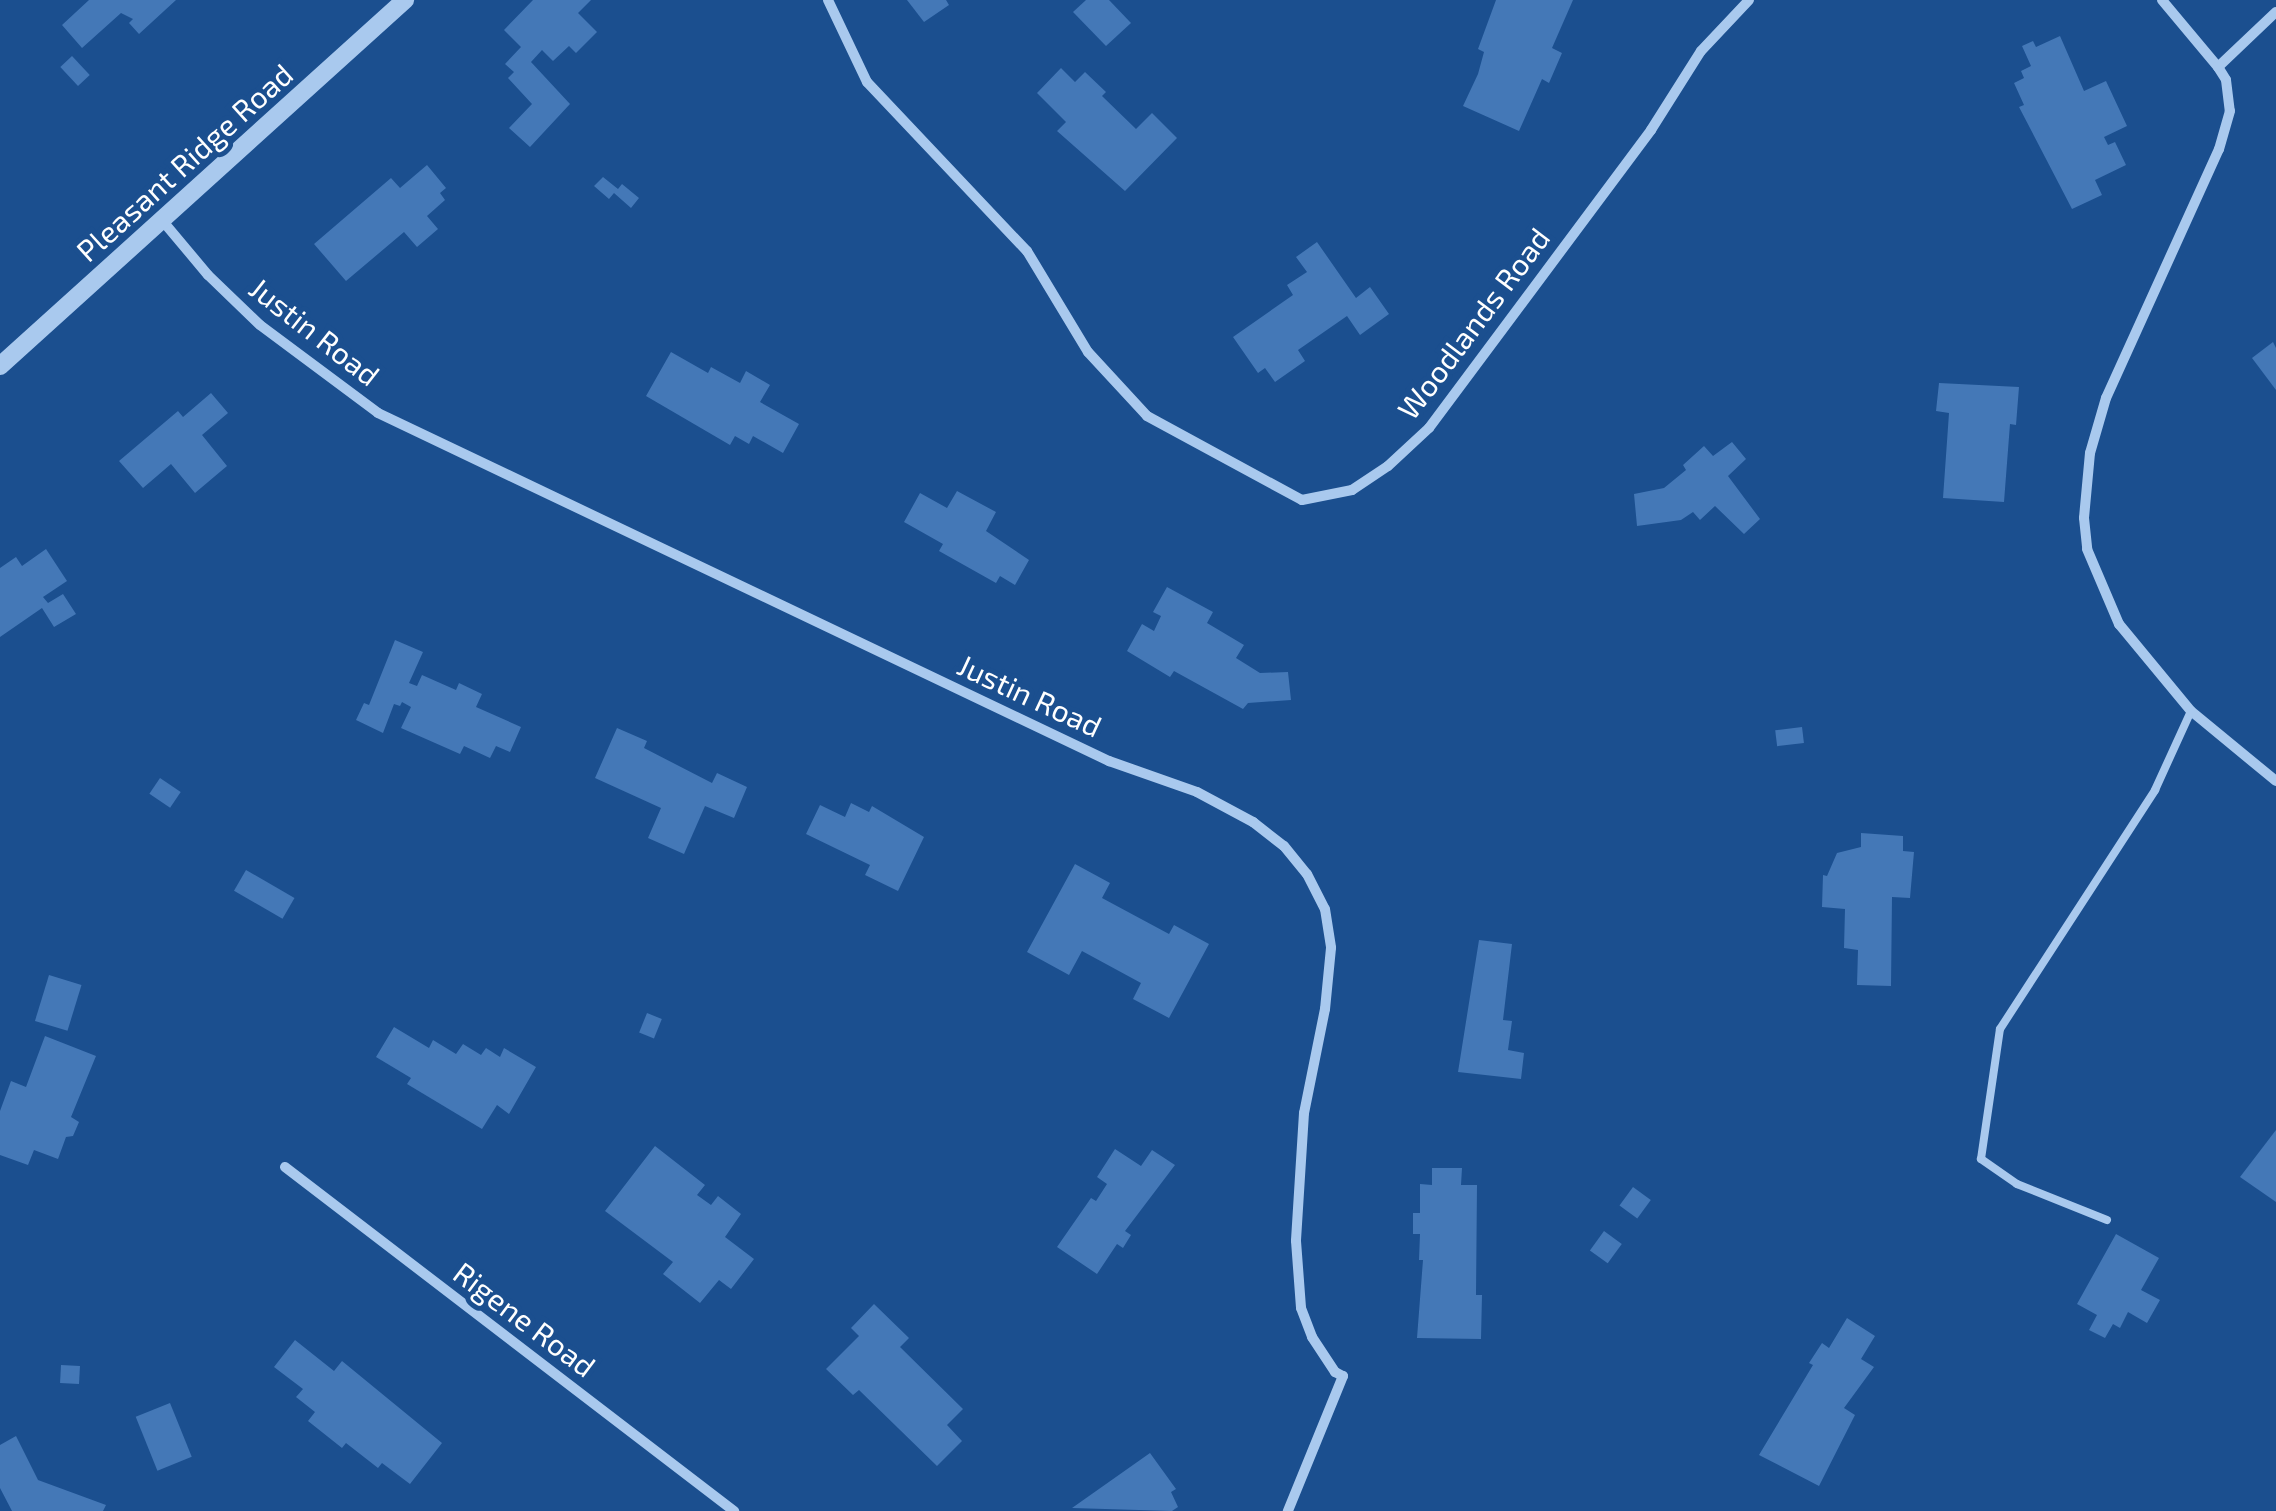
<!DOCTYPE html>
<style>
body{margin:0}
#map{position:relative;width:2276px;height:1511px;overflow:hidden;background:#1b4f8f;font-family:"Exo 2",sans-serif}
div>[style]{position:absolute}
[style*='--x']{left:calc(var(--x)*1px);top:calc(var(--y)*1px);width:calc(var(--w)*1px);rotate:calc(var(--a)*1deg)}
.building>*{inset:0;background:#4478b7;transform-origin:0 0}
.service>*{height:8px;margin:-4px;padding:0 4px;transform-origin:4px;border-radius:4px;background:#a9c9ee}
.minor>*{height:10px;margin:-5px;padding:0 5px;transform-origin:5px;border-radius:5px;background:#a9c9ee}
.tertiary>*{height:18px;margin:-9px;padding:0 9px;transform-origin:9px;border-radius:9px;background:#a9c9ee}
span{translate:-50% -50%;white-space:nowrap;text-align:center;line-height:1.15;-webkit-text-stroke:10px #1b4f8f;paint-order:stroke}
.street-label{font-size:30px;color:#fff}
</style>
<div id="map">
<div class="building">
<i style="clip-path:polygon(89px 0,176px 0,139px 34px,129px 23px,133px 19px,121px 13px,82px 48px,62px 25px)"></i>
<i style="clip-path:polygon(533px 0,591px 0,578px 13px,597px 32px,576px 53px,569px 46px,553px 61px,542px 50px,531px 62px,570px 104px,530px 147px,509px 128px,532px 104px,508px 78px,514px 72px,505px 64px,521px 47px,504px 30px)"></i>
<i style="clip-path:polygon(907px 0,946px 0,949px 5px,924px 22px)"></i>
<i style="clip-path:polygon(1086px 0,1109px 0,1131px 23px,1106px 46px,1073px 12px)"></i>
<i style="clip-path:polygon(1496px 0,1573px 0,1552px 48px,1562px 53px,1549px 83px,1542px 79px,1519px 131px,1463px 106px,1478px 74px,1484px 52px,1478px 49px)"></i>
<i style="clip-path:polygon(2060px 36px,2084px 91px,2106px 81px,2127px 126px,2104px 137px,2108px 145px,2115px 142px,2126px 165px,2095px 180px,2102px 195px,2072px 209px,2019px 107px,2024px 105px,2014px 83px,2024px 78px,2021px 71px,2031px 66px,2022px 46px,2033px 41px,2036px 47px)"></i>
<i style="left:72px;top:56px;width:26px;height:16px;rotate:47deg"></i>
<i style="clip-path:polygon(1061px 68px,1075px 82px,1085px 72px,1106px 92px,1102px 96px,1136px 129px,1152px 113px,1177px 138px,1125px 191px,1057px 131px,1066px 122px,1037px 93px)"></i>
<i style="clip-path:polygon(427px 165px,446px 188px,440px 193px,445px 200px,427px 216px,438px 229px,417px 247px,404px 232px,346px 281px,314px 244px,391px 178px,400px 188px)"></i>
<i style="clip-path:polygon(603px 177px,618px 189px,622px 184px,639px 198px,631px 208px,614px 193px,609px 199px,594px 186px)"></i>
<i style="clip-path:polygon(1317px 242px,1356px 298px,1370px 287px,1389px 314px,1360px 335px,1347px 316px,1298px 350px,1305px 361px,1275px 382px,1265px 368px,1258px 373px,1233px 337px,1293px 295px,1287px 285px,1307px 272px,1296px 257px)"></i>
<i style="clip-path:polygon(2273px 342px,2276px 348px,2276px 390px,2252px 358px)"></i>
<i style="clip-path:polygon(671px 352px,708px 373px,711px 367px,740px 383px,746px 371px,770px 385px,760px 402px,799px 424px,783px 453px,753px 436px,749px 444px,735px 436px,730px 445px,646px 396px)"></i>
<i style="clip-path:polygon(1939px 383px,2019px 387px,2016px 425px,2010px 424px,2004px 502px,1943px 498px,1949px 413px,1936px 411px)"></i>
<i style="clip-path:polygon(211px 393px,228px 413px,202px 435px,227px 466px,195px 493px,171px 464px,143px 488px,119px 461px,178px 411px,183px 417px)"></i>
<i style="clip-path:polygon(1732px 442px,1746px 459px,1728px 476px,1760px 519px,1744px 534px,1715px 506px,1700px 520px,1693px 512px,1681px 520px,1637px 526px,1634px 494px,1664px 488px,1686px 470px,1683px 465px,1704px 446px,1713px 456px)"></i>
<i style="clip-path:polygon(957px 491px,996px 512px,986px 531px,1029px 560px,1015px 585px,1000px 576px,996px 583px,939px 551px,943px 544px,904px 522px,920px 493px,947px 508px)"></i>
<i style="clip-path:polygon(46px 549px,67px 581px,43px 597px,48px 603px,63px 594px,76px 614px,54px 627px,42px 608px,0 637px,0 568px,16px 557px,22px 566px)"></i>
<i style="clip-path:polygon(1167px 587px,1213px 612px,1207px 623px,1244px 645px,1236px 658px,1260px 673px,1288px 672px,1291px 700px,1248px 703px,1243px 709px,1174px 671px,1170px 677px,1127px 651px,1142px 624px,1154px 631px,1161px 616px,1153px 612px)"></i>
<i style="clip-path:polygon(395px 640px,423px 652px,409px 683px,417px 686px,422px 675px,456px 690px,459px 683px,482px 694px,476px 707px,521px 727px,510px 752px,496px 746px,490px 758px,464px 746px,460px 754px,401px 728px,411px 707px,402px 702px,400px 706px,394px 704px,383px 733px,356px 720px,364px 703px,369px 705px)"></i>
<i style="left:1802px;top:727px;width:16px;height:27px;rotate:83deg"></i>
<i style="clip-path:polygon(617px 728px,647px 741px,644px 748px,712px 783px,717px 773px,747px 787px,734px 818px,705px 806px,684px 854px,648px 838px,661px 808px,595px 778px)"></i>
<i style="left:160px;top:778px;width:25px;height:19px;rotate:34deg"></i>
<i style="clip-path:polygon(851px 803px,869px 812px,872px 806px,924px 837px,898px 891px,865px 875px,870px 865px,806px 834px,820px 805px,845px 817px)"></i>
<i style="clip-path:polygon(1861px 833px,1903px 836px,1903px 851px,1914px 852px,1910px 898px,1892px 897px,1891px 986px,1857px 985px,1858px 950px,1844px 948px,1845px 909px,1822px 907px,1823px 875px,1827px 876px,1837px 853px,1861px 847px)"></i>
<i style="clip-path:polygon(1075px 864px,1110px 883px,1102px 898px,1169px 934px,1174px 925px,1209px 944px,1169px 1018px,1133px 999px,1141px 983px,1082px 951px,1069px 975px,1027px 952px)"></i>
<i style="left:246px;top:870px;width:56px;height:24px;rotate:30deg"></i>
<i style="clip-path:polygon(1479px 940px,1512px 944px,1503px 1020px,1512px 1021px,1508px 1050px,1524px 1053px,1521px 1079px,1458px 1072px)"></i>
<i style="left:49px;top:975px;width:34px;height:48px;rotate:17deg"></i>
<i style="left:647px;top:1013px;width:16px;height:21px;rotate:22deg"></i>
<i style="clip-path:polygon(394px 1027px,429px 1048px,433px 1040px,456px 1054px,463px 1044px,481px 1055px,486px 1048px,500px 1057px,504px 1048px,536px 1067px,509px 1114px,497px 1105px,482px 1129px,407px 1084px,411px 1078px,376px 1057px)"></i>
<i style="clip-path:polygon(45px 1036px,96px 1056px,71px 1117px,79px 1122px,73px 1136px,66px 1137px,58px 1159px,34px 1150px,28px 1165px,0 1155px,0 1111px,11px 1081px,26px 1087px)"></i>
<i style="clip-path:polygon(2276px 1130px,2276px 1202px,2240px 1177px)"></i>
<i style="clip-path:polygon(655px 1146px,705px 1185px,697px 1195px,711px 1205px,718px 1196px,741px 1214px,725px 1237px,754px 1259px,731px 1289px,719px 1280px,700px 1303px,663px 1274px,673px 1262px,605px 1211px)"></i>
<i style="clip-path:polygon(1115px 1149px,1141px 1166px,1152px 1150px,1175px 1165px,1125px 1231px,1131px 1235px,1123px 1248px,1117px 1244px,1097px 1274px,1057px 1247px,1091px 1198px,1096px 1201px,1107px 1184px,1097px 1177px)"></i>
<i style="clip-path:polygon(1432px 1168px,1462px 1168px,1461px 1185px,1477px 1185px,1476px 1295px,1482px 1295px,1481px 1339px,1417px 1338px,1423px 1260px,1419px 1260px,1420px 1234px,1413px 1234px,1413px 1213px,1420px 1213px,1420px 1184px,1432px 1185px)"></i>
<i style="left:1633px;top:1187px;width:22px;height:23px;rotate:36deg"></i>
<i style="left:1604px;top:1231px;width:22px;height:24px;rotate:36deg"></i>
<i style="clip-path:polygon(2116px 1234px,2159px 1258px,2141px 1290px,2160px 1300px,2147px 1323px,2128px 1312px,2120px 1328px,2113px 1324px,2105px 1338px,2089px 1330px,2097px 1315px,2077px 1304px)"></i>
<i style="clip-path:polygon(874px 1304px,909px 1338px,900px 1347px,963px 1409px,947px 1425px,962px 1441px,937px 1466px,859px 1390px,853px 1395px,826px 1369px,859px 1336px,851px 1328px)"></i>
<i style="clip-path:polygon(1847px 1318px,1875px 1336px,1861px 1359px,1874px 1367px,1844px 1408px,1855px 1415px,1819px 1486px,1759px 1455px,1813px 1365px,1809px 1363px,1822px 1343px,1829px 1348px)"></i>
<i style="clip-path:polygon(295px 1340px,334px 1371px,342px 1361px,442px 1443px,410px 1484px,382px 1463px,378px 1468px,346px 1443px,342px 1448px,308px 1421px,315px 1412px,296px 1397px,303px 1389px,274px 1367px)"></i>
<i style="left:61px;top:1365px;width:19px;height:18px;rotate:3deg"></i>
<i style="left:170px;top:1403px;width:58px;height:37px;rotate:68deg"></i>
<i style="clip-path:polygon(16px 1436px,38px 1480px,106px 1505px,103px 1511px,12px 1511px,0 1488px,0 1445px)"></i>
<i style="clip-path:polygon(1150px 1453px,1176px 1489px,1171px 1492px,1178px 1507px,1172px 1511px,1072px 1508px)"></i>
</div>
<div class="service">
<i style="--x:2107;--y:1220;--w:97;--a:-158.2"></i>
<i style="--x:2017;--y:1184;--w:44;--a:-145.2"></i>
<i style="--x:1981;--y:1159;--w:131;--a:-81.7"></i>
<i style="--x:2000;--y:1029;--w:285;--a:-57"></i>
<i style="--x:2155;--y:790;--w:87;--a:-65.5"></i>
</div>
<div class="minor">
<i style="--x:828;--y:0;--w:91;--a:64.6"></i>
<i style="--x:867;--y:82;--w:233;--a:46.6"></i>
<i style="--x:1027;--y:251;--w:118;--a:58.9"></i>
<i style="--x:1088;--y:352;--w:87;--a:47.3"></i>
<i style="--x:1147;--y:416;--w:176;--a:28.5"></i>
<i style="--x:1302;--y:500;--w:51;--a:-11.3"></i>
<i style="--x:1352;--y:490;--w:43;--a:-33.7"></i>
<i style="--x:1388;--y:466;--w:56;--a:-42.8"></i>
<i style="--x:1429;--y:428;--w:372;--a:-53.3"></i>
<i style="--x:1651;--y:130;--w:93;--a:-57.7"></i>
<i style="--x:1701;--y:51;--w:70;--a:-46.7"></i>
<i style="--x:2162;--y:0;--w:87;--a:50.1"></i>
<i style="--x:2218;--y:67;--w:15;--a:58"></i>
<i style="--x:2226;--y:80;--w:31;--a:83"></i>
<i style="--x:2230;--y:111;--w:40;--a:106"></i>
<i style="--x:2219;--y:149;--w:273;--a:114.4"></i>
<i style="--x:2106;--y:398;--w:57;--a:106.2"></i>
<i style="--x:2090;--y:453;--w:65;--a:95.3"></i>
<i style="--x:2084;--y:518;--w:31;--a:84"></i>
<i style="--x:2087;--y:549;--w:82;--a:66.9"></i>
<i style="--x:2119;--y:624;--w:113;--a:50.4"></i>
<i style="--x:2191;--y:711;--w:110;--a:39.5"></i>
<i style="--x:2218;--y:67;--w:80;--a:-43.5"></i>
<i style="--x:161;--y:219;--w:73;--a:50"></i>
<i style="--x:208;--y:275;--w:72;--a:43.9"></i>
<i style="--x:260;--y:325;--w:147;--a:36.7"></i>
<i style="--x:378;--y:413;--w:810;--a:25.46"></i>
<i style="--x:1109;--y:761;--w:93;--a:19.4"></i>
<i style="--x:1197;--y:792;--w:64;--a:28.2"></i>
<i style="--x:1253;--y:822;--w:39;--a:38"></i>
<i style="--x:1284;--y:846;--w:36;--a:51"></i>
<i style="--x:1307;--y:874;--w:39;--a:63"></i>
<i style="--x:1325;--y:909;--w:39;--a:81"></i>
<i style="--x:1331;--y:948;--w:61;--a:95.6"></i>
<i style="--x:1325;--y:1009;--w:106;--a:101.4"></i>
<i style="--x:1304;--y:1113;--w:128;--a:93.6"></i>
<i style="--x:1296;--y:1241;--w:67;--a:85.7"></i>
<i style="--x:1301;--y:1308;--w:31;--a:69"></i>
<i style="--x:1312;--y:1337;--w:42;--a:56.7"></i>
<i style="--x:1335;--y:1372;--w:9;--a:27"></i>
<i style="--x:1343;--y:1376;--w:146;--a:112.2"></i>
<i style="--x:285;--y:1167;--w:566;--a:37.46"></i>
</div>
<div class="tertiary">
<i style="--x:0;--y:366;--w:546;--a:-42.1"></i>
</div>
<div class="street-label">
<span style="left:184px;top:162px;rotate:-42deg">Pleasant Ridge Road</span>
<span style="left:1473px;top:323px;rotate:-53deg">Woodlands Road</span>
<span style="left:315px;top:331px;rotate:38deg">Justin Road</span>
<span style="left:1030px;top:695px;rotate:25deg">Justin Road</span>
<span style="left:525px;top:1319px;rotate:37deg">Rigene Road</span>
</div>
</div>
